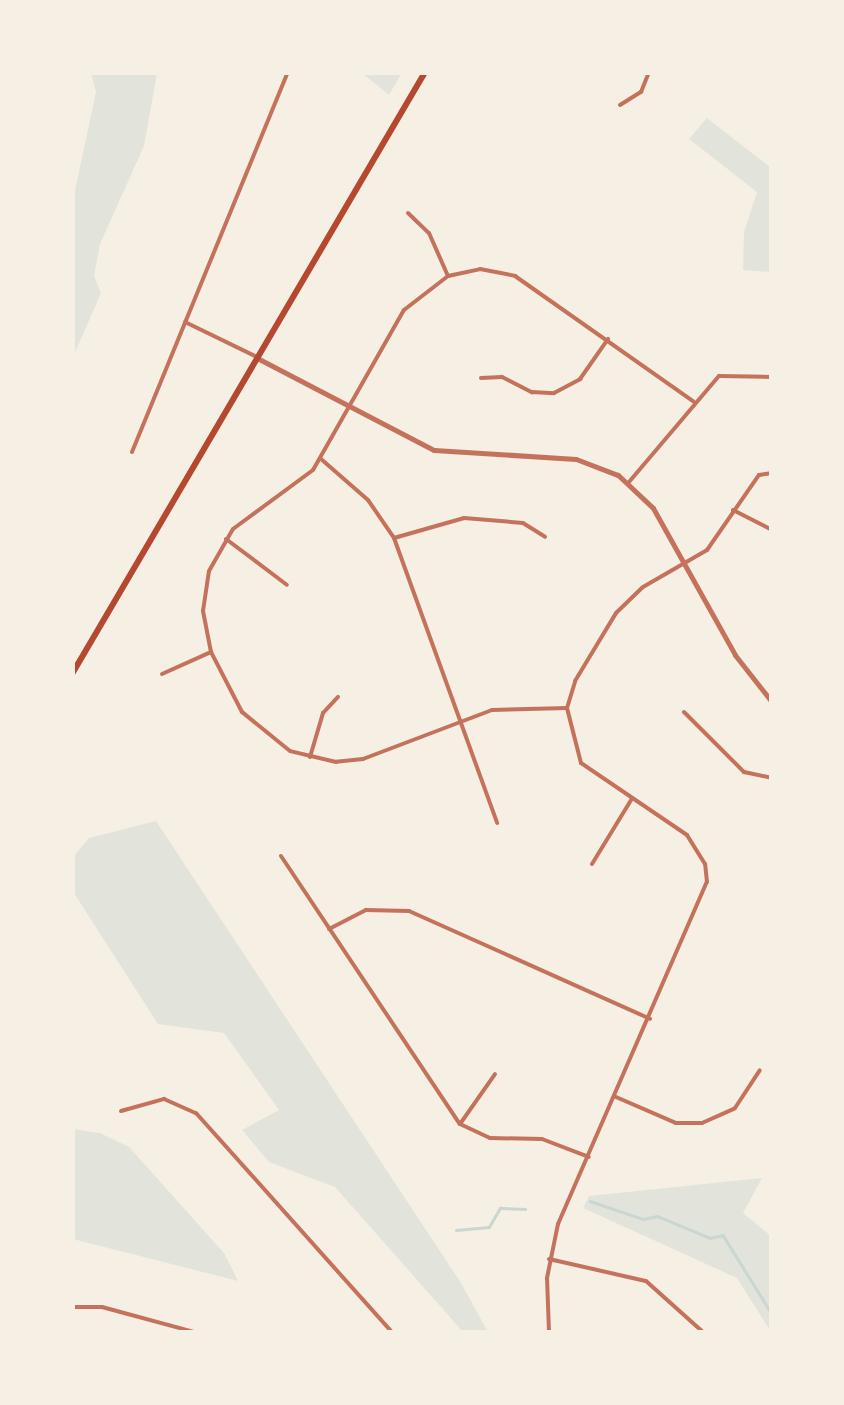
<!DOCTYPE html>
<style>
body{margin:0}
#map{position:relative;width:844px;height:1405px;overflow:hidden;background:#f6efe4;font-family:Overpass,sans-serif}
div>[style]{position:absolute}
[style*='--x']{left:calc(var(--x)*1px);top:calc(var(--y)*1px);width:calc(var(--w)*1px);rotate:calc(var(--a)*1deg)}
.green>*{inset:0;background:#e2e4dc}
.stream>*{height:2.5px;margin:-1.25px;padding:0 1.25px;transform-origin:1.25px;border-radius:1.25px;background:#c9d6d2}
.minor>*{height:4px;margin:-2px;padding:0 2px;transform-origin:2px;border-radius:2px;background:#c5725c}
.tertiary>*{height:5px;margin:-2.5px;padding:0 2.5px;transform-origin:2.5px;border-radius:2.5px;background:#c5725c}
.secondary>*{height:6px;margin:-3px;padding:0 3px;transform-origin:3px;border-radius:3px;background:#b5482f}
span{translate:-50% -50%;white-space:nowrap;text-align:center;line-height:1.15;-webkit-text-stroke:10px #f6efe4;paint-order:stroke}
.frame{position:absolute;inset:0;border:75px solid #f6efe4;pointer-events:none}
</style>
<div id="map">
<div class="green">
<i style="clip-path:polygon(91px 73px,157px 73px,144px 146px,100px 244px,94px 276px,101px 293px,73px 357px,73px 200px,96px 92px)"></i>
<i style="clip-path:polygon(362px 73px,402px 73px,389px 95px)"></i>
<i style="clip-path:polygon(707px 118px,771px 168px,771px 272px,743px 270px,744px 232px,757px 192px,689px 139px)"></i>
<i style="clip-path:polygon(156px 821px,461px 1283px,488px 1332px,463px 1332px,335px 1187px,269px 1162px,242px 1130px,279px 1110px,224px 1033px,158px 1024px,72px 890px,73px 857px,89px 838px)"></i>
<i style="clip-path:polygon(73px 1129px,100px 1133px,129px 1147px,224px 1253px,238px 1281px,73px 1239px)"></i>
<i style="clip-path:polygon(762px 1178px,743px 1213px,771px 1236px,771px 1332px,737px 1278px,583px 1208px,589px 1196px)"></i>
</div>
<div class="stream">
<i style="--x:590;--y:1201;--w:56;--a:18.8"></i>
<i style="--x:643;--y:1219;--w:14;--a:-12"></i>
<i style="--x:657;--y:1216;--w:57;--a:22.5"></i>
<i style="--x:710;--y:1238;--w:13;--a:-13"></i>
<i style="--x:723;--y:1235;--w:93;--a:58.2"></i>
<i style="--x:456;--y:1230;--w:33;--a:-5"></i>
<i style="--x:489;--y:1227;--w:22;--a:-60"></i>
<i style="--x:500;--y:1208;--w:25;--a:2"></i>
</div>
<div class="minor">
<i style="--x:620;--y:105;--w:25;--a:-32"></i>
<i style="--x:641;--y:92;--w:22;--a:-68"></i>
<i style="--x:408;--y:213;--w:29;--a:44"></i>
<i style="--x:429;--y:233;--w:47;--a:66.2"></i>
<i style="--x:185;--y:322;--w:80;--a:25.9"></i>
<i style="--x:481;--y:378;--w:21;--a:-3"></i>
<i style="--x:502;--y:377;--w:34;--a:27"></i>
<i style="--x:532;--y:392;--w:22;--a:3"></i>
<i style="--x:554;--y:393;--w:30;--a:-28"></i>
<i style="--x:580;--y:379;--w:49;--a:-55"></i>
<i style="--x:132;--y:452;--w:411;--a:-67.7"></i>
<i style="--x:321;--y:459;--w:62;--a:41.1"></i>
<i style="--x:368;--y:500;--w:46;--a:55.6"></i>
<i style="--x:394;--y:538;--w:303;--a:70.1"></i>
<i style="--x:629;--y:482;--w:139;--a:-49.7"></i>
<i style="--x:719;--y:376;--w:53;--a:1.1"></i>
<i style="--x:733;--y:510;--w:44;--a:27.1"></i>
<i style="--x:394;--y:538;--w:73;--a:-15.9"></i>
<i style="--x:464;--y:518;--w:59;--a:4.8"></i>
<i style="--x:523;--y:523;--w:26;--a:32"></i>
<i style="--x:226;--y:539;--w:76;--a:37"></i>
<i style="--x:162;--y:674;--w:54;--a:-24.2"></i>
<i style="--x:567;--y:708;--w:75;--a:178.5"></i>
<i style="--x:492;--y:710;--w:138;--a:159.2"></i>
<i style="--x:363;--y:759;--w:27;--a:174"></i>
<i style="--x:336;--y:762;--w:47;--a:-166.6"></i>
<i style="--x:290;--y:751;--w:62;--a:-140.9"></i>
<i style="--x:242;--y:712;--w:68;--a:-117.3"></i>
<i style="--x:211;--y:652;--w:42;--a:-101"></i>
<i style="--x:203;--y:611;--w:40;--a:-81.5"></i>
<i style="--x:209;--y:571;--w:48;--a:-60.3"></i>
<i style="--x:233;--y:529;--w:99;--a:-36.4"></i>
<i style="--x:313;--y:470;--w:184;--a:-60.4"></i>
<i style="--x:404;--y:310;--w:56;--a:-37.7"></i>
<i style="--x:448;--y:276;--w:33;--a:-12"></i>
<i style="--x:480;--y:269;--w:36;--a:11"></i>
<i style="--x:515;--y:276;--w:218;--a:35.1"></i>
<i style="--x:684;--y:712;--w:85;--a:45"></i>
<i style="--x:744;--y:772;--w:29;--a:12"></i>
<i style="--x:310;--y:757;--w:46;--a:-73.5"></i>
<i style="--x:323;--y:713;--w:22;--a:-47"></i>
<i style="--x:281;--y:856;--w:322;--a:56.3"></i>
<i style="--x:460;--y:1124;--w:33;--a:25"></i>
<i style="--x:490;--y:1138;--w:52;--a:1.1"></i>
<i style="--x:542;--y:1139;--w:50;--a:21"></i>
<i style="--x:592;--y:864;--w:75;--a:-58.6"></i>
<i style="--x:329;--y:929;--w:42;--a:-27.2"></i>
<i style="--x:366;--y:910;--w:43;--a:1.3"></i>
<i style="--x:409;--y:911;--w:264;--a:24.1"></i>
<i style="--x:616;--y:1097;--w:65;--a:23.4"></i>
<i style="--x:676;--y:1123;--w:26;--a:0"></i>
<i style="--x:702;--y:1123;--w:36;--a:-24"></i>
<i style="--x:735;--y:1108;--w:45;--a:-56.7"></i>
<i style="--x:121;--y:1111;--w:45;--a:-15.6"></i>
<i style="--x:164;--y:1099;--w:35;--a:24"></i>
<i style="--x:196;--y:1113;--w:294;--a:48.2"></i>
<i style="--x:460;--y:1124;--w:61;--a:-55"></i>
<i style="--x:549;--y:1259;--w:99;--a:12.8"></i>
<i style="--x:646;--y:1281;--w:76;--a:41.8"></i>
<i style="--x:72;--y:1307;--w:30;--a:0"></i>
<i style="--x:102;--y:1307;--w:95;--a:15.2"></i>
<i style="--x:549;--y:1332;--w:54;--a:-92.1"></i>
<i style="--x:547;--y:1278;--w:55;--a:-78.5"></i>
<i style="--x:558;--y:1224;--w:373;--a:-66.5"></i>
<i style="--x:707;--y:882;--w:18;--a:-96"></i>
<i style="--x:705;--y:864;--w:34;--a:-122"></i>
<i style="--x:687;--y:835;--w:128;--a:-145.8"></i>
<i style="--x:581;--y:763;--w:57;--a:-104.3"></i>
<i style="--x:567;--y:708;--w:28;--a:-73"></i>
<i style="--x:575;--y:681;--w:79;--a:-58.9"></i>
<i style="--x:616;--y:613;--w:37;--a:-44"></i>
<i style="--x:643;--y:587;--w:74;--a:-30"></i>
<i style="--x:707;--y:550;--w:91;--a:-55.3"></i>
<i style="--x:759;--y:475;--w:13;--a:-9"></i>
</div>
<div class="tertiary">
<i style="--x:259;--y:359;--w:197;--a:27.5"></i>
<i style="--x:434;--y:450;--w:142;--a:3.6"></i>
<i style="--x:576;--y:459;--w:45;--a:20.9"></i>
<i style="--x:618;--y:475;--w:48;--a:43.3"></i>
<i style="--x:653;--y:508;--w:168;--a:60.8"></i>
<i style="--x:735;--y:655;--w:60;--a:51.8"></i>
</div>
<div class="secondary">
<i style="--x:72;--y:674;--w:698;--a:-59.61"></i>
</div>
<div class="frame"></div>
</div>
